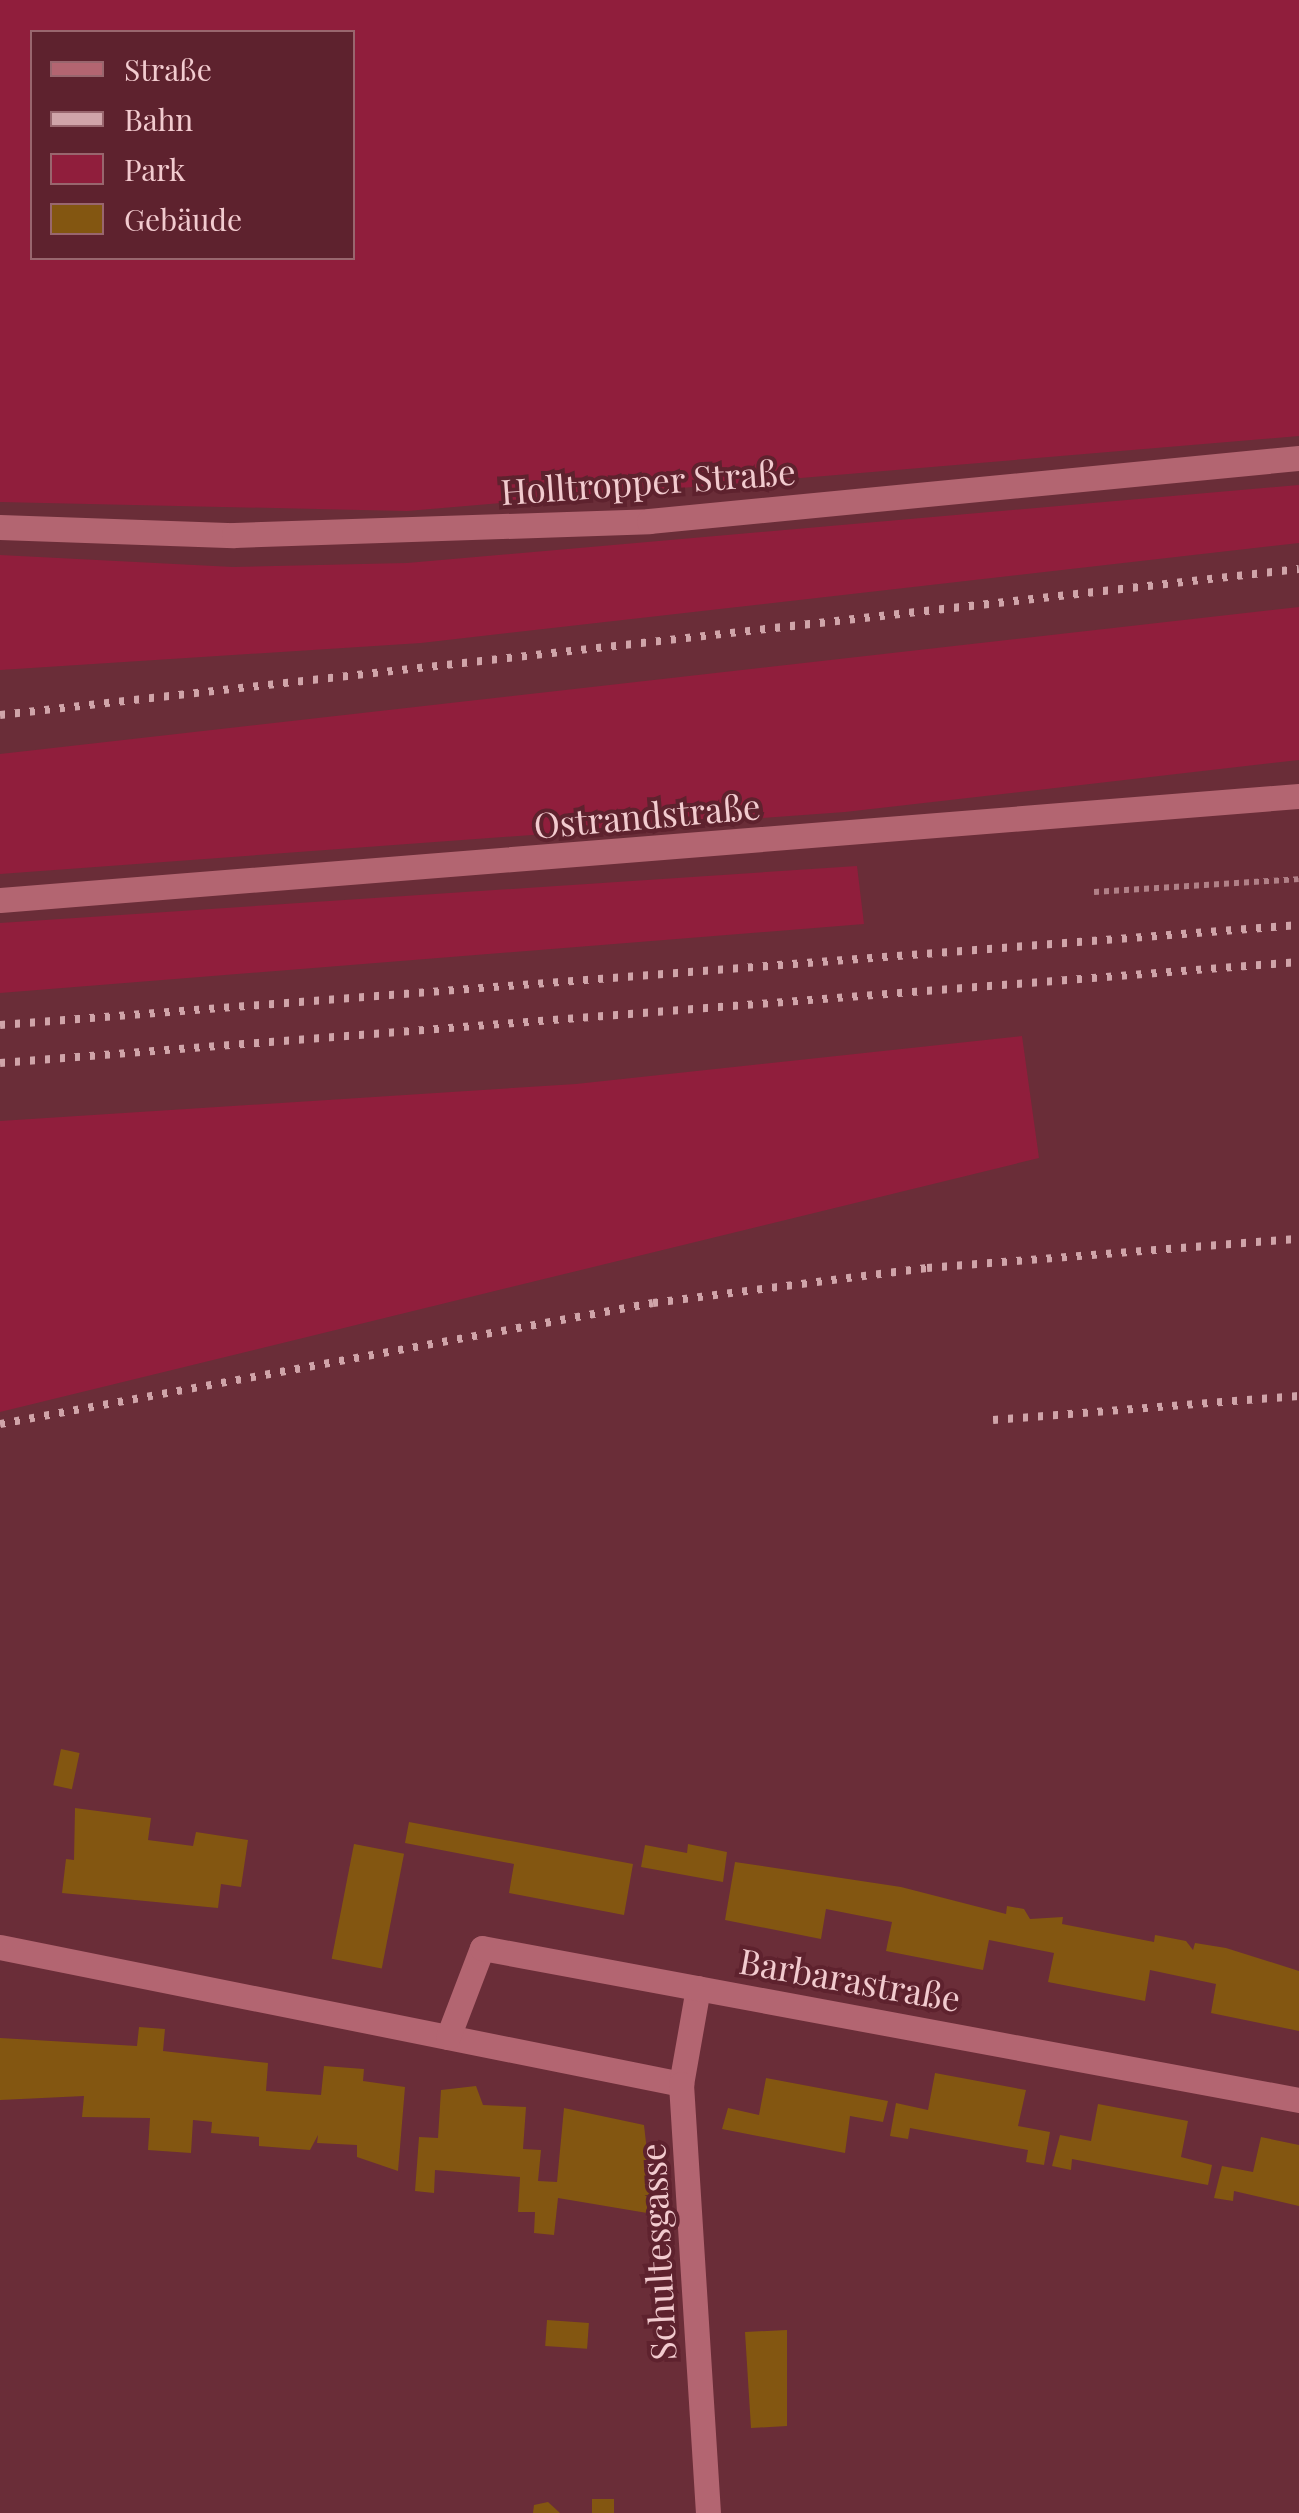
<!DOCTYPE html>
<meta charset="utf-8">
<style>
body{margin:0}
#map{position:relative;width:1299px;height:2513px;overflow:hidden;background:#6a2d38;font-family:"Playfair Display",serif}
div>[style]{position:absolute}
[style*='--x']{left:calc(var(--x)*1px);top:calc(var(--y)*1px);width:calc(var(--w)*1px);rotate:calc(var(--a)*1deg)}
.green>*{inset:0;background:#901e3c}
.building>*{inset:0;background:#835611;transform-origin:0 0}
.path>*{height:6px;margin-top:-3px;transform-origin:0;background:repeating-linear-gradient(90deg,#b18087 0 5px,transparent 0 10px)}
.minor>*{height:25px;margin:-12.5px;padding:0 12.5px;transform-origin:12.5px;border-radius:12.5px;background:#b36571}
.rail>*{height:8px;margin-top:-4px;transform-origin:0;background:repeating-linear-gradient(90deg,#d0a4a9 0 5px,transparent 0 15px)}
span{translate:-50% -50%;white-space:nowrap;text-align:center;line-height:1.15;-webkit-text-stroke:8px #5e222e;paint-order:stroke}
.street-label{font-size:35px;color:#f2cbcf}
.legend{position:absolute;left:30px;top:30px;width:325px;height:230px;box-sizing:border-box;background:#5e222e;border:2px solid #99666e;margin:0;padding:12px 18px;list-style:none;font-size:30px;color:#f2cbcf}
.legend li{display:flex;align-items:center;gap:20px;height:50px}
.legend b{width:50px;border:2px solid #99666e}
</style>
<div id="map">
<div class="green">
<i style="clip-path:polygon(evenodd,0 0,1299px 0,1299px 436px,407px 511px,0 502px,0 0,32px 32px,352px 32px,352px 258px,32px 258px,32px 32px)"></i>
<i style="clip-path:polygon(1299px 485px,1299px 543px,421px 643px,0 670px,0 555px,233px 567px,407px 563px)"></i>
<i style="clip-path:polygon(1299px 607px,1299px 760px,845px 812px,0 874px,0 754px)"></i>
<i style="clip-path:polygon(857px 866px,864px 924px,0 993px,0 923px)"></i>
<i style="clip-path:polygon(1022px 1036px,1039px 1158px,0 1412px,0 1121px,576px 1084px)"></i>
</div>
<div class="building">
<i style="left:61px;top:1749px;width:19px;height:37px;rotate:12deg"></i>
<i style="clip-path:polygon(75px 1808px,151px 1818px,148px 1840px,193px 1846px,196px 1832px,248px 1840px,241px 1887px,221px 1884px,218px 1908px,62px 1893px,66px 1859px,74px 1860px)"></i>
<i style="clip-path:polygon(409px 1822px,633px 1864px,624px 1915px,509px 1893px,514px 1864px,405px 1843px)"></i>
<i style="left:354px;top:1844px;width:51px;height:117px;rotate:11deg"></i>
<i style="clip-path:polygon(688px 1844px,727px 1852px,723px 1882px,641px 1867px,645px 1845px,687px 1853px)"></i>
<i style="clip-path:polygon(735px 1862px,901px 1887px,1006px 1914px,1007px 1906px,1024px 1909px,1030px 1919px,1063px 1917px,1062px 1924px,1154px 1942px,1155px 1935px,1186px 1941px,1193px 1950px,1195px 1943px,1226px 1948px,1299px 1971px,1299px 2031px,1211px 2013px,1216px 1984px,1150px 1970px,1145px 2001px,1048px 1982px,1054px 1953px,989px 1940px,983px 1970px,886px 1951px,892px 1922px,826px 1909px,821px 1939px,725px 1920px)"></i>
<i style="clip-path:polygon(139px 2027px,165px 2029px,163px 2051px,268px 2063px,266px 2091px,321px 2095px,324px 2066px,364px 2069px,363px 2081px,405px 2087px,398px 2171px,357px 2157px,357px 2145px,317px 2143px,318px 2135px,310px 2150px,259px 2146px,259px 2137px,211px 2133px,212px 2122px,193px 2120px,191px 2153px,148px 2150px,150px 2118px,82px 2117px,84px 2096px,0 2100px,0 2038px,137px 2046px)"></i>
<i style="clip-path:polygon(935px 2073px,1026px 2090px,1018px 2126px,1050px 2132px,1044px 2165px,1026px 2162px,1028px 2150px,910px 2128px,908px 2139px,890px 2136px,896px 2103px,928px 2110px)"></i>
<i style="clip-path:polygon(766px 2078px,888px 2101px,883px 2122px,850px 2116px,845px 2153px,722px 2129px,728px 2108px,759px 2115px)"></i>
<i style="clip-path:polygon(476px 2086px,483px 2105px,526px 2107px,523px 2149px,541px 2150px,538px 2181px,557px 2182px,564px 2108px,644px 2125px,650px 2178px,662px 2179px,659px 2215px,558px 2198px,554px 2235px,534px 2233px,535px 2212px,518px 2212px,520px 2177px,435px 2170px,434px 2193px,415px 2191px,419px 2137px,438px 2138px,441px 2090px)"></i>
<i style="clip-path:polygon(1098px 2104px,1188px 2121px,1181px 2157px,1212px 2165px,1208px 2185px,1072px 2159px,1071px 2170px,1052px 2166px,1060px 2135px,1091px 2141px)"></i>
<i style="clip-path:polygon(1261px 2137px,1299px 2145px,1299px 2206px,1234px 2191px,1233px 2201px,1214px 2198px,1222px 2166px,1253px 2172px)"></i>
<i style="left:547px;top:2320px;width:42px;height:26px;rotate:4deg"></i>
<i style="clip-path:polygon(787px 2330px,787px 2426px,751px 2428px,745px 2332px)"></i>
<i style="left:614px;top:2499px;width:14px;height:22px;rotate:90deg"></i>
<i style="clip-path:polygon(548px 2502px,560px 2513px,533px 2513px,534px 2505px)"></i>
</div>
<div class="path">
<i style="--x:1094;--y:892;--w:205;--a:-3.6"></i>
</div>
<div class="minor">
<i style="--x:0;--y:527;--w:234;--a:2"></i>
<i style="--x:234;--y:535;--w:415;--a:-1.9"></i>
<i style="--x:649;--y:521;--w:653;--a:-5.54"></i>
<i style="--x:0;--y:900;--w:1303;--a:-4.58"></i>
<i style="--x:0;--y:1947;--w:695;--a:11.37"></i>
<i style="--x:698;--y:1988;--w:97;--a:100"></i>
<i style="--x:681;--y:2084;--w:430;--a:86.4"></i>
<i style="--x:448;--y:2037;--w:95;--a:-69.1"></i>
<i style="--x:482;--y:1948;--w:831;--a:10.54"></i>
</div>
<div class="rail">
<i style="--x:0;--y:715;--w:1307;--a:-6.41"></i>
<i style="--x:0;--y:1025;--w:1303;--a:-4.4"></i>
<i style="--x:0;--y:1063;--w:1303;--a:-4.45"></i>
<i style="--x:993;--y:1420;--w:307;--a:-4.5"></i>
<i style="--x:0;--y:1424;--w:664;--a:-10.5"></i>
<i style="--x:653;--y:1303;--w:276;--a:-7.3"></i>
<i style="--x:927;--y:1268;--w:373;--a:-4.5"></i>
</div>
<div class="street-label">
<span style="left:648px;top:481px;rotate:-4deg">Holltropper Straße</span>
<span style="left:647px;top:815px;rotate:-5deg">Ostrandstraße</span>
<span style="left:850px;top:1979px;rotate:10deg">Barbarastraße</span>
<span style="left:657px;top:2252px;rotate:-93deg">Schultesgasse</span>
</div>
<ul class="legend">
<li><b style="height:12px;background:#b36571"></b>Straße</li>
<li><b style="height:12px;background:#d0a4a9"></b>Bahn</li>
<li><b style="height:28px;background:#901e3c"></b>Park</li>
<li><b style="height:28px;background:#835611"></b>Gebäude</li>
</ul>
</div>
